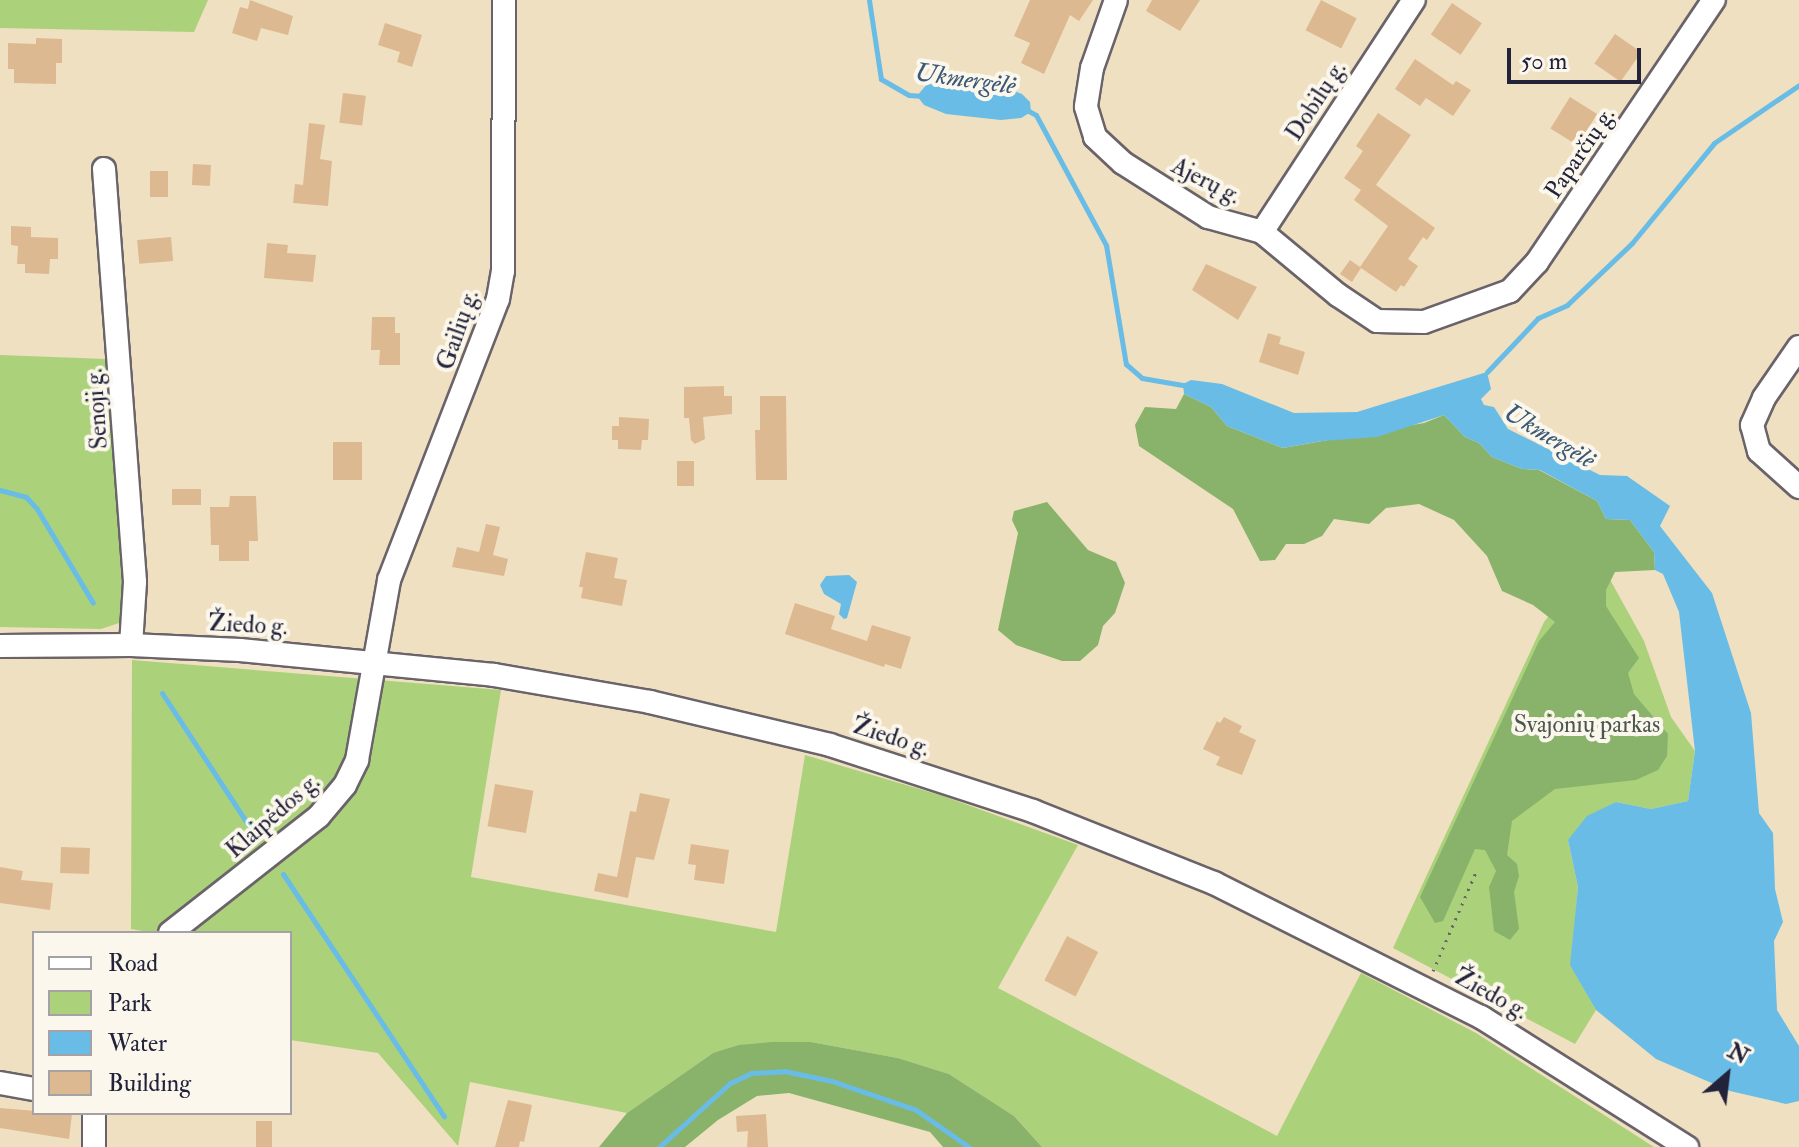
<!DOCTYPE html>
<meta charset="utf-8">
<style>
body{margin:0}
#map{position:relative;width:1799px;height:1147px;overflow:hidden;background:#efe0c1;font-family:"IM FELL Double Pica",serif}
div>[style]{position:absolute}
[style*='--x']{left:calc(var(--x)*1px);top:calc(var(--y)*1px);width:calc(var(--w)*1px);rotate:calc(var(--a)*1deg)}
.green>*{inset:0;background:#acd17b}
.forest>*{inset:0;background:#89b36b}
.water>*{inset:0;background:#69bce5}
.stream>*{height:5px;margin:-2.5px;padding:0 2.5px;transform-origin:2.5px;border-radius:2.5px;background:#69bce5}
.building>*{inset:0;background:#ddb992;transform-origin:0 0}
.path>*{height:3px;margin-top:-1.5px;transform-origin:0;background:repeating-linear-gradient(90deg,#6a646a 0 2px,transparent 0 8px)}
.roads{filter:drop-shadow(2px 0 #6a646a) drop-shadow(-2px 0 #6a646a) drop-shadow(0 2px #6a646a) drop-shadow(0 -2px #6a646a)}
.minor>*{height:22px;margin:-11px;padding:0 11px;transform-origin:11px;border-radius:11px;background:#fff}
span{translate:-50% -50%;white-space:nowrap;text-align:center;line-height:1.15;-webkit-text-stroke:8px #fbf7ec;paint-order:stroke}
.street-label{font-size:24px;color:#22223b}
.park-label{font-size:24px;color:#4b574e}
.water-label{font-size:26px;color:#3b5876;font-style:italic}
.legend{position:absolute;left:32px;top:931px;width:260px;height:184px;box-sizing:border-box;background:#fbf7ec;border:2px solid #a4a2a5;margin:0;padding:10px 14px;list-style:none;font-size:24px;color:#22223b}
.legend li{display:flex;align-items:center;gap:16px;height:40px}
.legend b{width:40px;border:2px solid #a4a2a5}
.north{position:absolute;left:1687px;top:1035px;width:80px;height:80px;-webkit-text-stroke:6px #fbf7ec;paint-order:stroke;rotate:28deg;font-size:22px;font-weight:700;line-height:32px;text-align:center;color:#22223b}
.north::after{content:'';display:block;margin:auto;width:28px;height:36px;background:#22223b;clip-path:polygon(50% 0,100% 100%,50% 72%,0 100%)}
.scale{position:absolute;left:1507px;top:48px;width:134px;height:36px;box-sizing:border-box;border:4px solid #22223b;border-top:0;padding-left:10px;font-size:24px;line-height:28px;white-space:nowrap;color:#22223b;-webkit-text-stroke:6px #fbf7ec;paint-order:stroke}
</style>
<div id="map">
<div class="green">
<i style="clip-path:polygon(0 0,208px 0,194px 32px,0 28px)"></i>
<i style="clip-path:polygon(0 355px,106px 359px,117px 385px,128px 581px,125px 617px,119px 623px,101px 629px,0 627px)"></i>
<i style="clip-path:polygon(1597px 556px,1644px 641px,1671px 717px,1695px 751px,1688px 801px,1651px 809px,1616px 802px,1568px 840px,1578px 887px,1571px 965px,1596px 1010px,1575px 1044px,1393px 948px,1544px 622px)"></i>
<i style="clip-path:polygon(132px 660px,501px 690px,471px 877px,776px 932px,805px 755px,943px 796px,1078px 845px,998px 988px,1277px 1136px,1361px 973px,1476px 1033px,1654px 1147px,1042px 1147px,1014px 1116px,949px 1074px,898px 1058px,811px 1042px,713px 1053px,627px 1113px,470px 1082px,458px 1146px,378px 1053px,290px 1040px,290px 933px,154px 933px,131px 929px)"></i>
</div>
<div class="forest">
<i style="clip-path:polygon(1184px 394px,1211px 407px,1227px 426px,1283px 448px,1424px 423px,1444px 415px,1465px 437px,1479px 443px,1492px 457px,1522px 469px,1539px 470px,1597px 501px,1606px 519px,1630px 520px,1654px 552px,1655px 570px,1615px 572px,1606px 590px,1606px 606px,1639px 658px,1628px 673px,1634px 694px,1668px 734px,1667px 756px,1658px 770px,1636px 780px,1555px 789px,1512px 821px,1507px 855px,1517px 864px,1519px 876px,1514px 892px,1519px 929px,1510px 940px,1494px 931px,1489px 887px,1496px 871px,1485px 850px,1475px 849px,1443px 921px,1435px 923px,1420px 897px,1539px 641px,1555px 622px,1533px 605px,1502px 591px,1487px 556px,1454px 520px,1419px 504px,1386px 508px,1369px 524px,1334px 519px,1322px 536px,1304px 544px,1286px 544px,1275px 560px,1260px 561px,1233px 509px,1139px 446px,1135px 425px,1145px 407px,1176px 409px)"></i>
<i style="clip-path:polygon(1047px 502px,1088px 550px,1116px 562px,1125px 583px,1115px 613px,1103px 626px,1098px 645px,1080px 661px,1062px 661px,1016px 645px,998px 630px,1018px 533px,1012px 520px,1014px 511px)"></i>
<i style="clip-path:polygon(772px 1042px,811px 1042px,898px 1058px,949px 1074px,1014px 1116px,1042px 1147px,943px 1147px,930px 1132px,789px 1093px,757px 1096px,718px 1120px,685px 1147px,599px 1147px,627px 1113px,713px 1053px,739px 1045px)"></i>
</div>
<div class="water">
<i style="clip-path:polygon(927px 84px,1006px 88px,1022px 94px,1030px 102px,1031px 112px,1021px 118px,1001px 120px,946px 114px,924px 105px,917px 96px)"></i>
<i style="clip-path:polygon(1487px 372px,1491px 389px,1481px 399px,1484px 405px,1494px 407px,1508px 429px,1600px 475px,1627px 476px,1670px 506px,1660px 526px,1712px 593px,1751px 713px,1759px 813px,1773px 833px,1775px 889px,1783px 922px,1774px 941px,1777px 1010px,1799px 1046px,1799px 1101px,1786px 1104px,1730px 1091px,1656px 1059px,1596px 1010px,1570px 965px,1578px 887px,1568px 840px,1587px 816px,1616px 802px,1651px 809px,1688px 801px,1695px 751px,1679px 612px,1663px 574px,1655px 570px,1654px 552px,1630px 520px,1606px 519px,1597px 501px,1540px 470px,1522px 469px,1492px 457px,1479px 443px,1465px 437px,1444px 415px,1377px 437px,1322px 441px,1283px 448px,1227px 426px,1211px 407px,1184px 394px,1183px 384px,1191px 380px,1222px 384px,1294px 413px,1357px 412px)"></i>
<i style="clip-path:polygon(849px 575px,857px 582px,847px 618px,844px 619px,839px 614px,841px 604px,824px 594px,820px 585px,826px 576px)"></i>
</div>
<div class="stream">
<i style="--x:869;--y:0;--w:80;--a:81.4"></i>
<i style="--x:881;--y:79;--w:32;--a:30"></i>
<i style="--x:909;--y:95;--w:14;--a:4"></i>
<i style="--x:1027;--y:110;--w:10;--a:29"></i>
<i style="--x:1036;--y:115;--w:148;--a:61.7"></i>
<i style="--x:1106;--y:245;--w:121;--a:80.5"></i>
<i style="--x:1126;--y:364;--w:21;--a:41"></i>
<i style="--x:1142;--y:378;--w:47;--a:9.9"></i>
<i style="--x:1487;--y:372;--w:74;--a:-46.6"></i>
<i style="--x:1538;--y:318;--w:32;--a:-24"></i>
<i style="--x:1567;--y:305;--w:90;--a:-43.6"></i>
<i style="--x:1632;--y:243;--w:129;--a:-50.6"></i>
<i style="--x:1714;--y:143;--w:103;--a:-34.3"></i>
<i style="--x:0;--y:490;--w:27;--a:15"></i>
<i style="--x:26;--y:497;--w:16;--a:47"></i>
<i style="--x:37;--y:509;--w:109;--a:59.2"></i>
<i style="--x:162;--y:693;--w:166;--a:56.8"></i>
<i style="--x:283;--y:874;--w:291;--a:56.4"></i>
<i style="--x:659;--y:1147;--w:96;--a:-42"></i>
<i style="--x:730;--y:1083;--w:23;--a:-25"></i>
<i style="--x:751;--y:1073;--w:33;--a:-3"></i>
<i style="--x:784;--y:1071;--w:49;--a:11.8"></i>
<i style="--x:832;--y:1081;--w:89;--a:19"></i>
<i style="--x:916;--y:1110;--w:65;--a:34.9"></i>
</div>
<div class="building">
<i style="clip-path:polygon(250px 0,293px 16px,288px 35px,261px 28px,257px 41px,232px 33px,240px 7px,248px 9px)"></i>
<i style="clip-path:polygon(1030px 0,1093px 0,1079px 21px,1070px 15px,1044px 74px,1021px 63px,1030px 43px,1014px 36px)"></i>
<i style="clip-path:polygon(1152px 0,1200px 0,1180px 31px,1146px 11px)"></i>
<i style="left:1321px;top:0;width:40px;height:34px;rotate:27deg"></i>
<i style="left:1452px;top:3px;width:36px;height:38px;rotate:34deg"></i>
<i style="clip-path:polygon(385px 23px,422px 35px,412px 67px,397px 62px,400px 52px,378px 45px)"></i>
<i style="left:1615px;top:34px;width:32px;height:36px;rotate:35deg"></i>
<i style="clip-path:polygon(36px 38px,62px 39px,62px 63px,56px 63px,56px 84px,14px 83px,14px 69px,8px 69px,8px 43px,36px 44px)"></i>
<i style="clip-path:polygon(1415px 59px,1453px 85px,1456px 81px,1471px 90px,1453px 116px,1426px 98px,1420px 106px,1395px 89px)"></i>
<i style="left:343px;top:93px;width:23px;height:30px;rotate:7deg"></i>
<i style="left:1570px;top:97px;width:32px;height:37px;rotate:32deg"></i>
<i style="clip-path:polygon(1378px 113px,1411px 135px,1376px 185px,1435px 228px,1427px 240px,1423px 237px,1408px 259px,1418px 266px,1404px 287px,1401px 285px,1396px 292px,1361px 268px,1352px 282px,1340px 274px,1350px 260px,1360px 267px,1388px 226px,1354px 200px,1361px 190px,1344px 178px,1363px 151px,1356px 146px)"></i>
<i style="clip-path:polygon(309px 123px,325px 125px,320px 159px,332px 161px,328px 206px,293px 203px,295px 184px,303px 185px)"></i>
<i style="left:193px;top:164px;width:18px;height:21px;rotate:3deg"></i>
<i style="left:150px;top:171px;width:18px;height:26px"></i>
<i style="clip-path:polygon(11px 226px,31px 227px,31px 237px,58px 238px,58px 259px,50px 259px,49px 274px,25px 273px,25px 264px,17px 264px,18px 246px,11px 245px)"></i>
<i style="left:171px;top:237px;width:24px;height:34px;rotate:85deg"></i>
<i style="clip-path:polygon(267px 243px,288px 245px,287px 253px,316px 255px,313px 282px,264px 278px)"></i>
<i style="clip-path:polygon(1206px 264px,1257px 287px,1238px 320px,1192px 290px)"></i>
<i style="clip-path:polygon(372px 317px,395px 317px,395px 333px,400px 333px,400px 365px,379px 365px,380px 350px,371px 350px)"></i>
<i style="clip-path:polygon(1268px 333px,1281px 337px,1279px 344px,1305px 352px,1298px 375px,1259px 362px)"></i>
<i style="clip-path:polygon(724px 386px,724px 396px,732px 396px,732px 414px,703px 417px,705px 439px,695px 444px,691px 440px,689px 418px,684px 418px,684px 387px)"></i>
<i style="clip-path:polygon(760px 396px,786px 396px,787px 480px,756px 480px,755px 430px,760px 430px)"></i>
<i style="clip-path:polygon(619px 417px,649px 419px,648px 440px,642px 440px,641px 450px,618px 449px,618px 440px,612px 440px,612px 426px,619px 426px)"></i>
<i style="left:333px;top:442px;width:29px;height:38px"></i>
<i style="left:694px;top:461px;width:25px;height:17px;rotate:90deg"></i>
<i style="left:172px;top:489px;width:29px;height:16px"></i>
<i style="clip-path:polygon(230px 496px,256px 496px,258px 541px,249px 541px,249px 561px,219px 561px,219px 545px,211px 545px,210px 507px,229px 507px)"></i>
<i style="clip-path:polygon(486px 524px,500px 527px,493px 555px,508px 559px,504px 576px,452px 567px,457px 547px,479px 552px)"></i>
<i style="clip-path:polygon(586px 552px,618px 558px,614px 578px,627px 580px,622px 606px,581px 598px,583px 587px,579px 587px)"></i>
<i style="clip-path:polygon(795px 603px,835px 616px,831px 629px,867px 641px,872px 625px,911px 637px,901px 669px,885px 664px,884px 667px,785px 634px)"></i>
<i style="clip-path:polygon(1224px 717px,1242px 726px,1239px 732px,1256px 740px,1242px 775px,1216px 765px,1220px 757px,1203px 749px,1217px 721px,1220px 723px)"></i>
<i style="left:495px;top:784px;width:39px;height:43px;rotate:10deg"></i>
<i style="clip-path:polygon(640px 793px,670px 799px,654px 860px,636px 857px,628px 898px,594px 891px,598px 873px,617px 877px,630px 811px,636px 812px)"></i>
<i style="clip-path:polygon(691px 844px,729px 850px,724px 884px,694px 880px,696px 865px,688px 864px)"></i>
<i style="left:61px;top:847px;width:29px;height:26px;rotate:2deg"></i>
<i style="clip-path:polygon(0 867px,23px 871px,21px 880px,53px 883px,50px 910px,0 903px)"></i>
<i style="left:1067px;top:936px;width:35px;height:50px;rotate:27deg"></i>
<i style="clip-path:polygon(508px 1100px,532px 1105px,524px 1142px,520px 1141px,519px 1147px,495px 1147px)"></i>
<i style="clip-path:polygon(0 1108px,72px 1114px,69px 1139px,0 1128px)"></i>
<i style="clip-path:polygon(766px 1114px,768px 1147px,747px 1147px,748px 1131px,737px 1132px,736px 1116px)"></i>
<i style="left:256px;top:1121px;width:16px;height:26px"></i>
</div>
<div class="path">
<i style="--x:1433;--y:971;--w:108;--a:-66.5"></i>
</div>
<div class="roads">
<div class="minor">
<i style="--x:1116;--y:0;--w:72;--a:109.4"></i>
<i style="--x:1092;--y:68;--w:39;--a:99"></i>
<i style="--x:1086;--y:107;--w:31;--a:73"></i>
<i style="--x:1095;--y:137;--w:38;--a:43"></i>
<i style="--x:1123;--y:163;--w:101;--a:32.4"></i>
<i style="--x:1208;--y:217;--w:56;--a:15.5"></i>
<i style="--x:1262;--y:232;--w:99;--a:39.7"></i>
<i style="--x:1338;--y:295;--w:47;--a:33.7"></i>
<i style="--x:1377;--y:321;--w:47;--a:1.2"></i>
<i style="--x:1424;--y:322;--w:91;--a:-19.8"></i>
<i style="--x:1510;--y:291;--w:40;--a:-47"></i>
<i style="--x:1537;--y:262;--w:316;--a:-56"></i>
<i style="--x:104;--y:169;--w:414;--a:85.7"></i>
<i style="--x:135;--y:582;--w:63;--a:93.6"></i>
<i style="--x:1262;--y:232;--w:277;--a:-56.8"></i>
<i style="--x:1799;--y:347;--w:62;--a:124.5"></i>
<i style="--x:1764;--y:398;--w:30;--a:114"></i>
<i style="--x:1752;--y:425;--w:27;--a:75"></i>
<i style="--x:1759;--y:451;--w:54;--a:42"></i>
<i style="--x:0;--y:646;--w:131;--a:-0.4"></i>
<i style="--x:131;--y:645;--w:109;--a:2.6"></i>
<i style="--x:240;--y:650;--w:255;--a:5.6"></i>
<i style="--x:494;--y:675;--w:158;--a:9.8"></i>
<i style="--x:650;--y:702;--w:185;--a:13.4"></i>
<i style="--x:830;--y:745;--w:213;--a:18"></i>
<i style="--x:1033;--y:811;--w:195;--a:21.7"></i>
<i style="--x:1214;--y:883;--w:299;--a:26.7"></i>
<i style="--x:1481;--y:1017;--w:244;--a:32.3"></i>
<i style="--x:170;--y:933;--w:189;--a:-38.1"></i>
<i style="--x:319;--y:816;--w:40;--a:-50"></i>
<i style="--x:345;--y:785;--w:28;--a:-64"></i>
<i style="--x:357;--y:760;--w:183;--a:-79.9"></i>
<i style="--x:389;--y:580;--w:301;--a:-68.8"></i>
<i style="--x:498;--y:299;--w:28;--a:-80"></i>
<i style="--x:503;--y:271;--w:271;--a:-89.8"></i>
<i style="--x:0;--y:1083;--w:35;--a:10"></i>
<i style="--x:94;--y:1113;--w:34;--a:90"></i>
</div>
</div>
<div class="street-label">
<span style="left:1316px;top:101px;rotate:-57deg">Dobilų g.</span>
<span style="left:1580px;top:153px;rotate:-56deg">Paparčių g.</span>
<span style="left:1206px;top:181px;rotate:27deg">Ajerų g.</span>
<span style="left:458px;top:330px;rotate:-71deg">Gailių g.</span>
<span style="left:97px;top:409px;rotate:-94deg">Senoji g.</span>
<span style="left:248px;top:625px;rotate:3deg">Žiedo g.</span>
<span style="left:891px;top:737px;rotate:18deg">Žiedo g.</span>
<span style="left:273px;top:816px;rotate:-41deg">Klaipėdos g.</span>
<span style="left:1491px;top:994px;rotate:29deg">Žiedo g.</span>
</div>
<div class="park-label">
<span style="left:1587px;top:725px">Svajonių parkas</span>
</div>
<div class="water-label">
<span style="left:965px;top:80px;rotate:8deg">Ukmergėlė</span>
<span style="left:1549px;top:437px;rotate:31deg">Ukmergėlė</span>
</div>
<ul class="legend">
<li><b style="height:10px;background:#fff"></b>Road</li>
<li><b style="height:22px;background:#acd17b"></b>Park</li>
<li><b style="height:22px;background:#69bce5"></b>Water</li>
<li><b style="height:22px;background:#ddb992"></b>Building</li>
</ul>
<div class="north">N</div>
<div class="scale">50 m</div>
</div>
